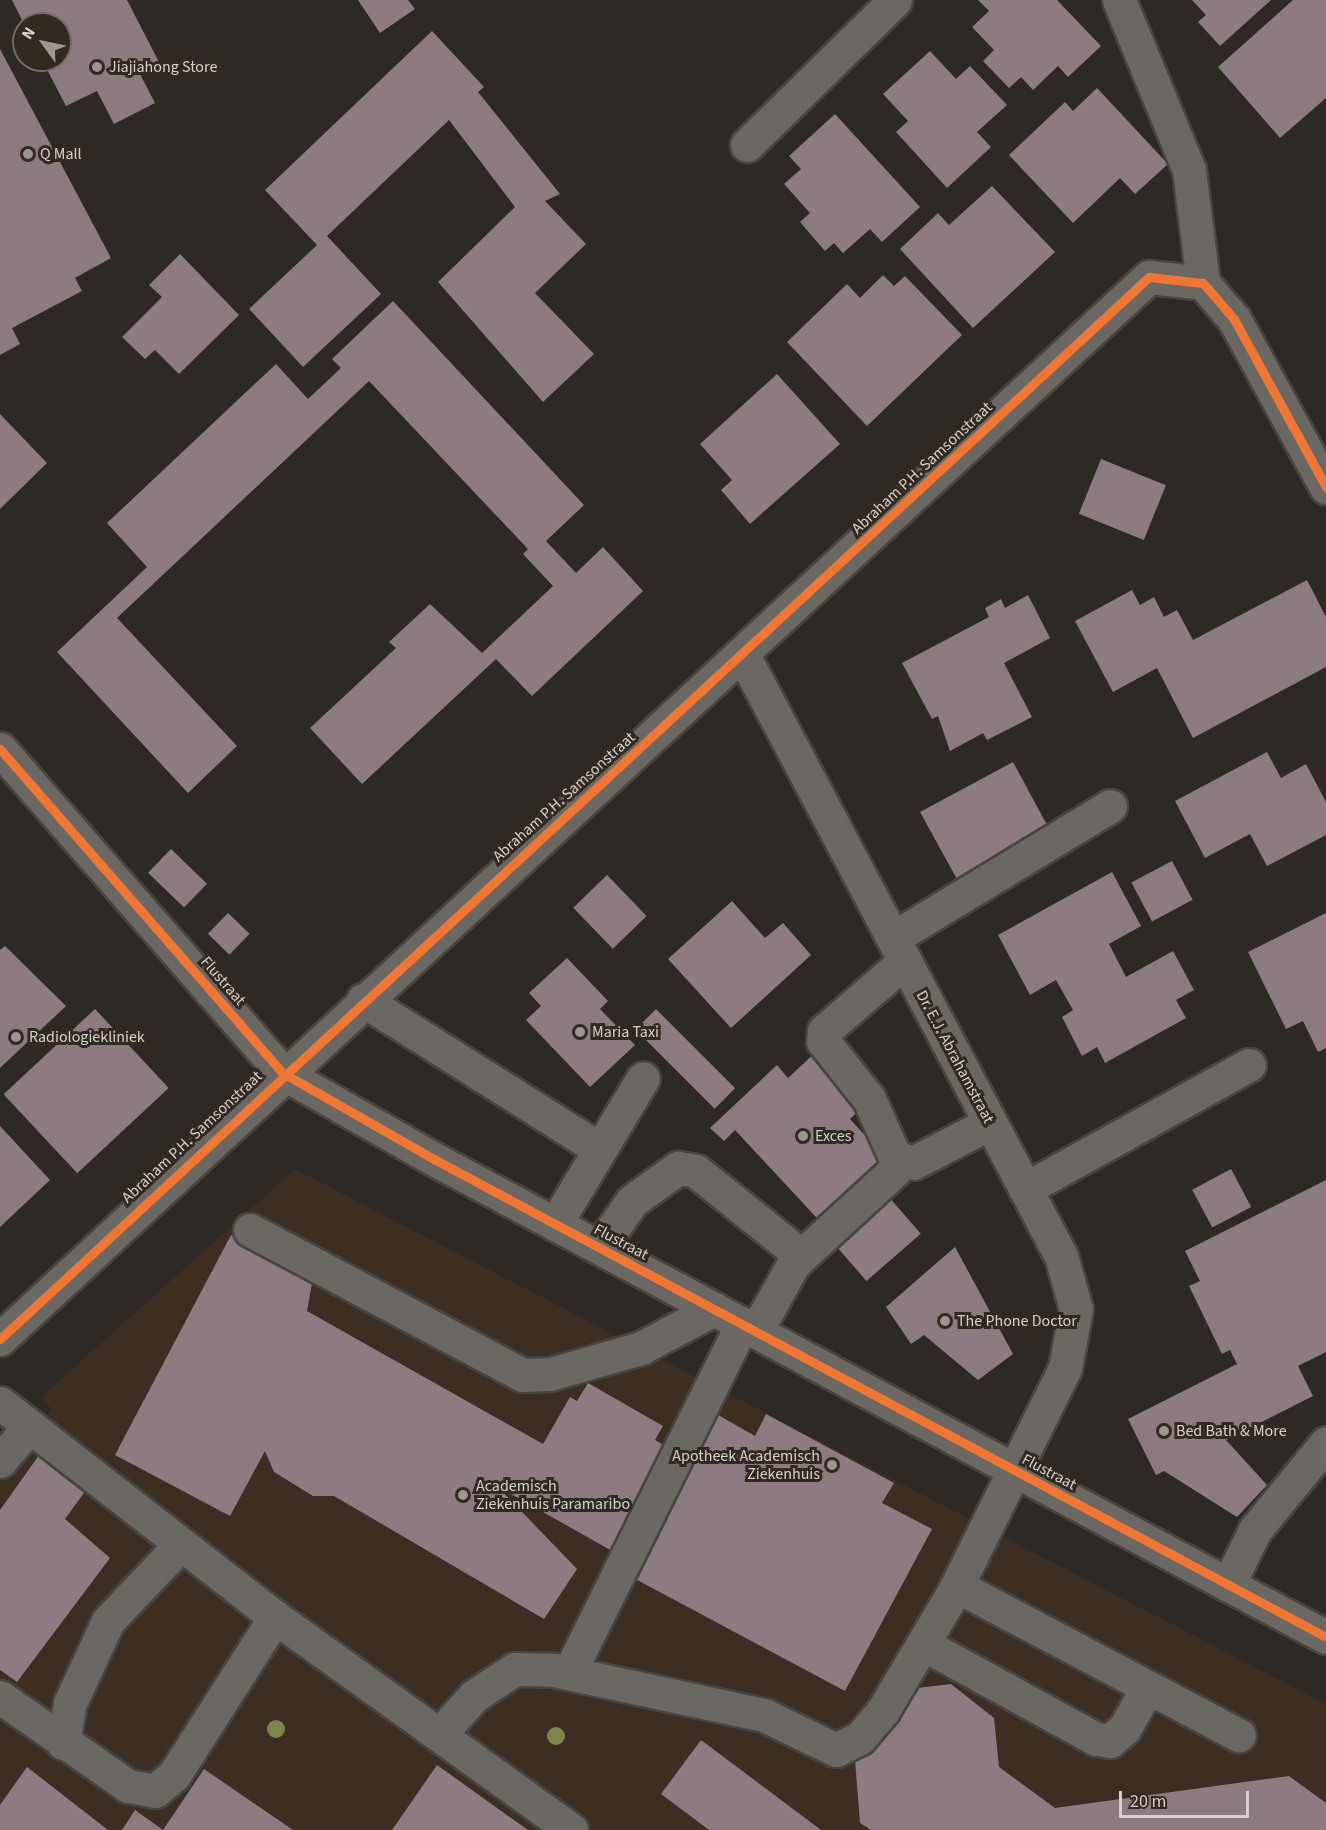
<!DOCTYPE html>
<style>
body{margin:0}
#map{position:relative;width:1326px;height:1830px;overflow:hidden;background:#2e2925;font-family:"Source Sans 3",sans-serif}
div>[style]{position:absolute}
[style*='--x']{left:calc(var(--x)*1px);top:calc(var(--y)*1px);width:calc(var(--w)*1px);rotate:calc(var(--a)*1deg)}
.medical>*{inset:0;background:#3c2e22}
.building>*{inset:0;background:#8c7b80;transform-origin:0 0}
.roads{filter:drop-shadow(2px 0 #484440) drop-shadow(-2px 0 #484440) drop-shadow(0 2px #484440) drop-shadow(0 -2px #484440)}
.minor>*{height:33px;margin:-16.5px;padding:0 16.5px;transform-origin:16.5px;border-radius:16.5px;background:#6b6864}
.cycleway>*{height:9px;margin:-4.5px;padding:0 4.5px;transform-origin:4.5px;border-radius:4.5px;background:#f07635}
.trees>*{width:18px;height:18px;margin:-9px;border-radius:50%;background:#7d844a}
.dots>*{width:16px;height:16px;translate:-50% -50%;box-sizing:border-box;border:3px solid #322921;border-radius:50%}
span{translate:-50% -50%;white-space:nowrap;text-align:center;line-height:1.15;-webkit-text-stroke:6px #322921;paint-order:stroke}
.poi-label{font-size:16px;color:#d7d1cc}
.left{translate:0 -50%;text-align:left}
.right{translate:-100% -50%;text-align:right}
.street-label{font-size:16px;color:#d7d1cc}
.north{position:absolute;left:12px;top:12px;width:60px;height:60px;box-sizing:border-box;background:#322921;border:2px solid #746c65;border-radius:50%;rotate:303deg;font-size:16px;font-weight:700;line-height:24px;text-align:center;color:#d7d1cc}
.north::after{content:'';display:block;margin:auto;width:21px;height:27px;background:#9c9692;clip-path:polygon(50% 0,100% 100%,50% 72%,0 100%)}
.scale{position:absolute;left:1119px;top:1791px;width:130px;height:27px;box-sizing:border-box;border:3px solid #d7d1cc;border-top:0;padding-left:8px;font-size:18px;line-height:21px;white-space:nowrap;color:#d7d1cc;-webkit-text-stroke:4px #322921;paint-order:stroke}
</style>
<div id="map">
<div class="medical">
<i style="clip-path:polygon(295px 1169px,1326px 1704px,1326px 1830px,0 1830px,0 1464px,52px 1410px,41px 1397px)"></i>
</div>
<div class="building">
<i style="clip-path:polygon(12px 0,127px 0,159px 62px,139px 72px,155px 103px,114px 124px,97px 91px,66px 106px,42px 60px,60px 60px,60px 24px,24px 24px)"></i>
<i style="clip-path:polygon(358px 0,408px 0,415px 9px,380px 33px)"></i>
<i style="clip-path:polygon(978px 0,1057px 0,1101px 46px,1068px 77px,1058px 66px,1033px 90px,1021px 77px,1009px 88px,983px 61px,994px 50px,972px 27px,989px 11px)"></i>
<i style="clip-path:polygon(1192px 0,1271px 0,1220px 46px,1198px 22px,1206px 15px)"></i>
<i style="clip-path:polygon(1293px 0,1326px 0,1326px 98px,1280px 138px,1218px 67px)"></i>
<i style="clip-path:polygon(432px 31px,484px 87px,478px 92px,560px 194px,545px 201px,586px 244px,535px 293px,594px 354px,543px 402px,438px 282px,515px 207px,449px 120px,327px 236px,381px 294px,303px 367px,249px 309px,317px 245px,265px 190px)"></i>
<i style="clip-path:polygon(0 49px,111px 258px,75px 278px,82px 291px,12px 328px,20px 344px,0 355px)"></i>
<i style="clip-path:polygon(930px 51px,956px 79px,970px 66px,1007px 105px,977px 132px,991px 147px,947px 188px,896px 132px,908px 121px,883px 94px)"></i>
<i style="clip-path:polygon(1097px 88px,1168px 164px,1135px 194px,1120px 178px,1073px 223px,1009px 155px,1065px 102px,1073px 111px)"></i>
<i style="clip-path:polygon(835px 114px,920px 207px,882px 242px,870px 229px,843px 253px,834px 243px,825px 251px,800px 222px,810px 213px,784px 184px,801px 169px,789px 156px)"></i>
<i style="clip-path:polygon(992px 186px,1055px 252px,973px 328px,900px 249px,938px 213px,949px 225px)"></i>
<i style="clip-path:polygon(180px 254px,239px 315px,179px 374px,155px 350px,145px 359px,122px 337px,162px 297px,149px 285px)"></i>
<i style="clip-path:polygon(883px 275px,894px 286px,905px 276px,962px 335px,867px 426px,787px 342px,847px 284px,860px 298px)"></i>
<i style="clip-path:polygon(393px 301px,584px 505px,546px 541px,576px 573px,603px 547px,643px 591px,532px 696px,496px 659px,362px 784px,310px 728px,396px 648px,389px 642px,430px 604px,482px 653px,553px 586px,523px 554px,528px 549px,369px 381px,117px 618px,237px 746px,188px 793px,57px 652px,147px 567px,107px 523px,276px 364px,308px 399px,341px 368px,332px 359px)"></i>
<i style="clip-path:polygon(777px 374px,840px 444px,750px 524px,721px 490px,732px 480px,700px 444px)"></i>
<i style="clip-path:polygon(0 414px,47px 463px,0 509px)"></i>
<i style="left:1101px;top:459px;width:70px;height:59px;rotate:22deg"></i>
<i style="clip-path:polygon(1307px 580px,1326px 617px,1326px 667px,1193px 738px,1157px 668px,1113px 692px,1075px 621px,1132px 590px,1140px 605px,1154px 597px,1164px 617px,1177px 610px,1193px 640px)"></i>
<i style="clip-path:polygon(1028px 595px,1050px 638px,1004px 663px,1032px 717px,987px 740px,983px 733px,950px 751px,938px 716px,932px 719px,902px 663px,989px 617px,985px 608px,1001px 599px,1005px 608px)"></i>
<i style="clip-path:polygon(1267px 752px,1281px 778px,1306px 764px,1326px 802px,1326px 835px,1267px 866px,1250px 834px,1205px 858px,1175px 801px)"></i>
<i style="clip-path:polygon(1013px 762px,1047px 825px,1021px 839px,1025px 844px,958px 881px,920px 812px)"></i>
<i style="left:171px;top:849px;width:50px;height:33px;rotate:44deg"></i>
<i style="left:1172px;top:861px;width:44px;height:46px;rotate:62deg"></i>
<i style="clip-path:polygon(1112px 872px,1141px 926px,1109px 944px,1126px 977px,1173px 951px,1194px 990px,1176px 1000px,1186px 1018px,1105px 1063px,1097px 1047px,1082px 1056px,1062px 1017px,1073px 1010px,1056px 980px,1030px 995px,998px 935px)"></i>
<i style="left:607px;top:875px;width:57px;height:47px;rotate:46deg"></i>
<i style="clip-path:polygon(732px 901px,765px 938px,783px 923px,811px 955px,731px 1028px,668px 959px)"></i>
<i style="left:228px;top:913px;width:30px;height:29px;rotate:44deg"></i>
<i style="clip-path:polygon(1326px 913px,1326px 1048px,1318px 1052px,1303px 1021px,1286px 1029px,1248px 952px)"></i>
<i style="clip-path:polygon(5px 946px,66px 1006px,0 1068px,0 950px)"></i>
<i style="clip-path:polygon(567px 958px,608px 1001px,600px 1009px,635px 1045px,590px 1087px,526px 1020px,541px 1006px,529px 993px)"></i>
<i style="left:95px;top:1009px;width:108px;height:125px;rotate:47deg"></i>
<i style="left:656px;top:1009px;width:112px;height:29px;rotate:45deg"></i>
<i style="clip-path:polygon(819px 1049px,868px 1101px,850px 1119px,894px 1167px,828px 1230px,735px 1130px,724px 1141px,710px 1128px,777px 1065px,788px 1078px)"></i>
<i style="clip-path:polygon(0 1126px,50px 1180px,0 1227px)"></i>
<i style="left:1231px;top:1169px;width:43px;height:44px;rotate:62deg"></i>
<i style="clip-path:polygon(1326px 1180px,1326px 1352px,1298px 1366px,1313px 1396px,1226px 1440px,1267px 1485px,1237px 1517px,1164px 1471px,1156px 1475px,1128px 1419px,1237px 1364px,1230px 1350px,1222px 1354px,1189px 1286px,1200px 1281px,1185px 1251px)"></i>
<i style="left:888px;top:1196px;width:50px;height:72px;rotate:49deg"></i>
<i style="clip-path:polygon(231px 1235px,313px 1278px,307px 1311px,543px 1444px,570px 1397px,577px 1401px,588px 1383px,663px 1426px,655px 1440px,670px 1449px,612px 1551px,497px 1486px,577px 1569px,544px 1619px,334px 1496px,313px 1496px,274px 1472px,265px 1451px,230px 1516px,115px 1455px)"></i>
<i style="clip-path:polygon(955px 1247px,1013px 1354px,978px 1380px,924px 1335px,911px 1344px,886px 1307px)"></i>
<i style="clip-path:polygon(713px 1412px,755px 1436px,766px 1414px,894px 1483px,882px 1503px,932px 1529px,845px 1691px,626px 1574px)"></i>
<i style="clip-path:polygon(42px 1451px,89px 1486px,65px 1519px,110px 1558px,17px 1682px,0 1670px,0 1510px)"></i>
<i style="clip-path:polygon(951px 1684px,994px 1718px,999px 1767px,1055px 1808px,1289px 1776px,1326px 1803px,1326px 1830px,871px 1830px,860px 1823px,855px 1760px,909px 1689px)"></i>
<i style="clip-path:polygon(701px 1740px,821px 1830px,709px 1830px,661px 1794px)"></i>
<i style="clip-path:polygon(437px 1765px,528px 1830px,392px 1830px)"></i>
<i style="clip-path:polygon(27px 1767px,108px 1830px,0 1830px,0 1805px)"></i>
<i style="clip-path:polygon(204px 1769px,293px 1830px,163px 1830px)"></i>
<i style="clip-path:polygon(135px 1810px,163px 1830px,122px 1830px)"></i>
</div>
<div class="roads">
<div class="minor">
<i style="--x:1119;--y:0;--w:184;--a:67.6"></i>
<i style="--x:1189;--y:170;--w:114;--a:82.9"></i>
<i style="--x:747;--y:145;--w:207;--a:-44.4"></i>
<i style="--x:743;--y:655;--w:680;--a:62.12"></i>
<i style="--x:1061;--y:1256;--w:55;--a:74.2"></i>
<i style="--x:1076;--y:1309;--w:60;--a:100.6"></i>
<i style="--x:1065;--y:1368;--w:243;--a:116.4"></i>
<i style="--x:957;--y:1586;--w:319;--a:27.9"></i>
<i style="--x:0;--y:749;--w:430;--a:48.9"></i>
<i style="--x:283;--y:1073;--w:172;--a:29.7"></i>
<i style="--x:432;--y:1158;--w:1014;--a:28.18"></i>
<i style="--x:893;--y:938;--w:254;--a:-31.3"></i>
<i style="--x:905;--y:961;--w:107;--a:139.2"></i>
<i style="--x:824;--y:1031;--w:10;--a:96"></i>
<i style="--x:823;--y:1041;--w:74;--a:51.6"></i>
<i style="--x:869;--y:1099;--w:64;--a:65.9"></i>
<i style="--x:895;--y:1157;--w:19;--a:18"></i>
<i style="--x:913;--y:1163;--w:87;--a:-27.5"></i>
<i style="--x:363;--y:1000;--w:280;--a:32.2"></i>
<i style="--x:1025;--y:1189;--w:256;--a:-29"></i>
<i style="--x:555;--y:1224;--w:170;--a:-58.9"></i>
<i style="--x:250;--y:1230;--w:309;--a:28"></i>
<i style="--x:523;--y:1375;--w:27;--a:-2"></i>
<i style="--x:550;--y:1374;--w:95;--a:-15.9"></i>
<i style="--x:641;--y:1348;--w:83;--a:-28.1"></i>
<i style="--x:600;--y:1247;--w:56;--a:-55.2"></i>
<i style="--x:632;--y:1201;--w:57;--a:-35.7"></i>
<i style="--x:678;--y:1168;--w:18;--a:9"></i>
<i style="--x:696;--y:1171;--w:124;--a:38.8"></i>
<i style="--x:793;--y:1249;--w:14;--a:86"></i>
<i style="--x:794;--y:1263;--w:78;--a:119.2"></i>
<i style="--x:794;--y:1263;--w:151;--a:-42.6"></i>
<i style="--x:0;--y:1339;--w:1565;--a:-42.75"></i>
<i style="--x:1149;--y:277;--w:54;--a:6.3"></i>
<i style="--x:1203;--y:283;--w:48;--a:49.3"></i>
<i style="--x:1234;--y:319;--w:192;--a:61.3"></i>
<i style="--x:0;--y:1403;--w:348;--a:37.9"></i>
<i style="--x:275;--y:1617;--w:365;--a:35.7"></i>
<i style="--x:0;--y:1461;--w:46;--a:-49.4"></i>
<i style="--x:1228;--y:1585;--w:61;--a:-63.9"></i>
<i style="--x:1255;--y:1530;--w:112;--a:-50.8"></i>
<i style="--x:923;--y:1644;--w:197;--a:28.8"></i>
<i style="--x:1096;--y:1739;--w:14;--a:8"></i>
<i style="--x:1110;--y:1741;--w:18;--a:-41"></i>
<i style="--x:1124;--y:1729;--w:48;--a:-60.3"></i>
<i style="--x:569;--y:1673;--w:390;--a:-63.6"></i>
<i style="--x:0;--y:1697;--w:156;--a:34.8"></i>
<i style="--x:128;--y:1786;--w:27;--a:10"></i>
<i style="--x:155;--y:1791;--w:25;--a:-40"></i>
<i style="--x:174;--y:1775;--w:188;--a:-57.4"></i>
<i style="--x:440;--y:1734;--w:51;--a:-48.2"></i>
<i style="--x:474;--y:1696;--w:49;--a:-33.4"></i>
<i style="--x:515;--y:1669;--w:39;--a:1"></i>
<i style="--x:554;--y:1670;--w:215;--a:12.1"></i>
<i style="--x:764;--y:1715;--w:80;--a:25.9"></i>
<i style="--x:836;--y:1750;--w:27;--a:-27"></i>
<i style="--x:860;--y:1738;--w:38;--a:-50"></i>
<i style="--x:884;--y:1709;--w:143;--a:-59.3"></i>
<i style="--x:63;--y:1743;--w:41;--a:-80.1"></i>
<i style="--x:70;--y:1703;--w:90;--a:-65.1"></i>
<i style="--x:108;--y:1621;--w:106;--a:-46.5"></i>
</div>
</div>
<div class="cycleway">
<i style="--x:0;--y:749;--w:430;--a:48.9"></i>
<i style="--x:283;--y:1073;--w:172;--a:29.7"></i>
<i style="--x:432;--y:1158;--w:1014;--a:28.18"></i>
<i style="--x:0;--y:1339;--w:1565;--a:-42.75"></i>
<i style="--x:1149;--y:277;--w:54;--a:6.3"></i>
<i style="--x:1203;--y:283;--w:48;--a:49.3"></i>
<i style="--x:1234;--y:319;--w:192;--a:61.3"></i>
</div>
<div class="trees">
<i style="left:276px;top:1729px"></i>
<i style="left:556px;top:1736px"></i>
</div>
<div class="dots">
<i style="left:97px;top:67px;background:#9c9692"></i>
<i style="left:28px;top:154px;background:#9c9692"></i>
<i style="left:580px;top:1032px;background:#9c9692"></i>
<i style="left:16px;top:1037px;background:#9c9692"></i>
<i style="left:803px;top:1136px;background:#9c9692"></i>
<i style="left:945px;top:1321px;background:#9c9692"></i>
<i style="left:1164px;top:1431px;background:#9c9692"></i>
<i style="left:832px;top:1465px;background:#9c9692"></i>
<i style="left:463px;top:1495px;background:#9c9692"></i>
</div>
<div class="poi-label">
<span class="left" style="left:109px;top:67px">Jiajiahong Store</span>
<span class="left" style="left:40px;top:154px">Q Mall</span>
<span class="left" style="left:592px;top:1032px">Maria Taxi</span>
<span class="left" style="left:29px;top:1037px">Radiologiekliniek</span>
<span class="left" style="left:815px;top:1136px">Exces</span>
<span class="left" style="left:957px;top:1321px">The Phone Doctor</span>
<span class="left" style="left:1176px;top:1431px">Bed Bath &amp; More</span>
<span class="right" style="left:820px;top:1465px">Apotheek Academisch<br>Ziekenhuis</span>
<span class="left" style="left:476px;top:1495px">Academisch<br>Ziekenhuis Paramaribo</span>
</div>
<div class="street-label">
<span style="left:922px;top:468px;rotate:-43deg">Abraham P.H. Samsonstraat</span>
<span style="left:564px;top:797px;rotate:-42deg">Abraham P.H. Samsonstraat</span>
<span style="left:223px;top:981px;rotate:49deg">Flustraat</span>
<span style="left:955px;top:1057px;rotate:62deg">Dr. E.J. Abrahamstraat</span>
<span style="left:192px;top:1137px;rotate:-43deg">Abraham P.H. Samsonstraat</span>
<span style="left:621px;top:1242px;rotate:28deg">Flustraat</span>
<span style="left:1049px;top:1472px;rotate:28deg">Flustraat</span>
</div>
<div class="north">N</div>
<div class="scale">20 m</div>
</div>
